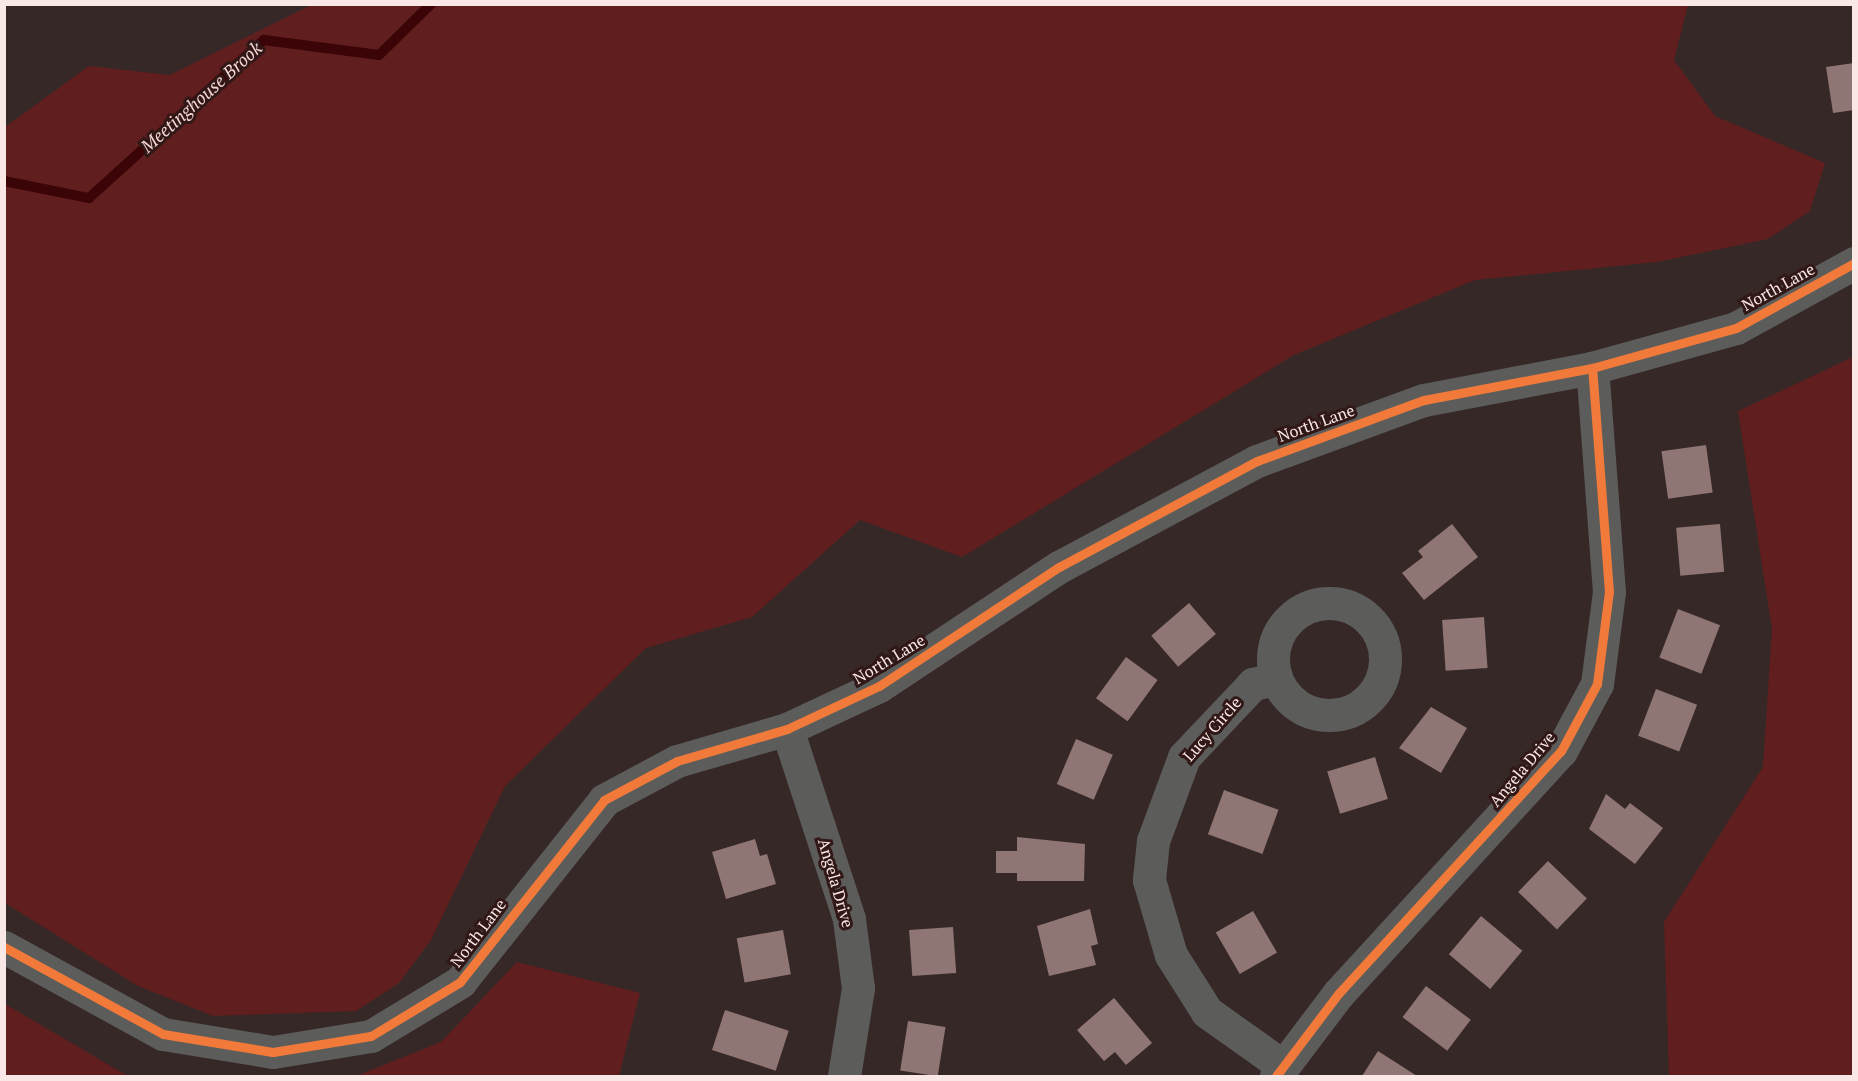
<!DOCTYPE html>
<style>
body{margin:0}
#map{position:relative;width:1858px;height:1081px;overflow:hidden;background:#362827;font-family:"PT Serif",serif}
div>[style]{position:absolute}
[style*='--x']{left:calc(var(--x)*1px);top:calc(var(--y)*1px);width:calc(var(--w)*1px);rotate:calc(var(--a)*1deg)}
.green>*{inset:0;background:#601e1e}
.stream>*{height:10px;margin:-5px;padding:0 5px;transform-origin:5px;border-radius:5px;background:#3b0406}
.building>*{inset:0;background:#8f7573;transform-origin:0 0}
.minor>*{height:33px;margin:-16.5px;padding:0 16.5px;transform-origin:16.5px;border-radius:16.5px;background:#5c5d5b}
.minor>.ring{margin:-16.5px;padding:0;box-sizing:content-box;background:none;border:33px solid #5c5d5b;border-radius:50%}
.cycleway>*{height:9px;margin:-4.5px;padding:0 4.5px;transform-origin:4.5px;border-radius:4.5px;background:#f17a3a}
span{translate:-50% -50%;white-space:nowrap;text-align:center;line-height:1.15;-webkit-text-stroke:6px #311817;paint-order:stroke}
.street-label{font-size:16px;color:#fae8e6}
.water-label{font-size:18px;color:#f2d7d5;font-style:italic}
.frame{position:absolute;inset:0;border:6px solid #fae8e6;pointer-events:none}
</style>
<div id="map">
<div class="green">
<i style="clip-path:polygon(1688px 5px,1674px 60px,1715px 116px,1825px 163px,1810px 211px,1768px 239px,1657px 262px,1475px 280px,1294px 355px,962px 557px,860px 520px,752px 617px,646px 648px,505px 786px,431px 940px,399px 983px,356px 1011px,213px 1016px,138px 986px,5px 903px,5px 127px,89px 66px,170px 75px,313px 4px)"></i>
<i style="clip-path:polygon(1853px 357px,1853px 1076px,1669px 1076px,1664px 922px,1763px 767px,1772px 629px,1738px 411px)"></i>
<i style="clip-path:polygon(517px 962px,640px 993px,619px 1076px,356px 1076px,441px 1042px)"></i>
<i style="clip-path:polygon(5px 1004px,128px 1076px,5px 1076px)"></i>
</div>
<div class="stream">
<i style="--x:4;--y:181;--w:87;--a:11.3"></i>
<i style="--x:89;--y:198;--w:236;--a:-42.1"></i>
<i style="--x:264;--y:40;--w:116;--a:7.4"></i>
<i style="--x:379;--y:55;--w:73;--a:-44.4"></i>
</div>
<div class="building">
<i style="clip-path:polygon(1854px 63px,1854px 110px,1833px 113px,1826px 67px)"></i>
<i style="left:1706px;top:445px;width:48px;height:45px;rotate:82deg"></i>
<i style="clip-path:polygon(1452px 524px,1478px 557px,1424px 600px,1402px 573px,1423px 557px,1418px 551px)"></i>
<i style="left:1720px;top:524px;width:48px;height:44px;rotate:85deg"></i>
<i style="left:1189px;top:603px;width:41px;height:50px;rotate:49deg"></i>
<i style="left:1678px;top:609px;width:45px;height:52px;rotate:21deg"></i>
<i style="left:1484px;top:617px;width:51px;height:42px;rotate:86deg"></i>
<i style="left:1126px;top:657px;width:39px;height:51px;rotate:36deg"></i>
<i style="left:1656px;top:689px;width:44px;height:50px;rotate:21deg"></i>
<i style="clip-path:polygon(1431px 707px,1467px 728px,1441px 773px,1399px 748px)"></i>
<i style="left:1076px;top:739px;width:40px;height:49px;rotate:23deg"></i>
<i style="left:1375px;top:757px;width:44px;height:50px;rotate:73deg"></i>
<i style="left:1224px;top:790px;width:58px;height:47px;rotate:20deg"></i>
<i style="clip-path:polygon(1606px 794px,1625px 809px,1630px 803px,1663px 828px,1635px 864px,1589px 829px)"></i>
<i style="clip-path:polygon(1017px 837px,1085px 844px,1084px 881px,1017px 881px,1017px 873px,996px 873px,996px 851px,1017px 851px)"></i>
<i style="clip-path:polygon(755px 839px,760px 856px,767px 854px,776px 884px,726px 899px,712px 852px)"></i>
<i style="left:1548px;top:861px;width:54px;height:43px;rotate:44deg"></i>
<i style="clip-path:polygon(1090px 909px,1098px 944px,1091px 946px,1096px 965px,1049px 976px,1037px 926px)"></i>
<i style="left:1253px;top:911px;width:48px;height:43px;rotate:60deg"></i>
<i style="left:1481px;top:916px;width:54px;height:50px;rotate:40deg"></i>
<i style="left:953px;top:927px;width:46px;height:44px;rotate:86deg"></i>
<i style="left:783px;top:930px;width:45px;height:47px;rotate:80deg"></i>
<i style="left:1426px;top:986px;width:56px;height:39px;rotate:37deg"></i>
<i style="clip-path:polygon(1114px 998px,1152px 1043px,1126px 1065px,1115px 1052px,1104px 1061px,1077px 1030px)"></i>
<i style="left:725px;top:1010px;width:67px;height:42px;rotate:18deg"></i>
<i style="left:908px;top:1021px;width:38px;height:50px;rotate:9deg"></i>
<i style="clip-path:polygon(1378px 1051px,1417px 1076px,1362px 1076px)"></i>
</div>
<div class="minor">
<i class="ring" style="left:1273px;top:603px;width:79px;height:79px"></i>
<i style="--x:1276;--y:679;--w:24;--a:168"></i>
<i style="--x:1253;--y:684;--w:100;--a:133.4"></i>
<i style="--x:1184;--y:757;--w:90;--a:110.3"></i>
<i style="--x:1153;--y:841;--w:39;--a:96"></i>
<i style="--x:1149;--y:880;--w:78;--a:73.7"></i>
<i style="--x:1171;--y:955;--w:67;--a:57.7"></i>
<i style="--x:1207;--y:1012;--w:93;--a:35.4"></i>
<i style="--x:787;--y:729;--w:200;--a:71.9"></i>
<i style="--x:849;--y:919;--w:70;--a:82.6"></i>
<i style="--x:858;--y:988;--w:89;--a:99"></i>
<i style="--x:4;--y:947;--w:181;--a:28.7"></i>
<i style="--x:163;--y:1034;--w:111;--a:9.3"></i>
<i style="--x:273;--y:1052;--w:99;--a:-9.3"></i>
<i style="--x:371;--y:1036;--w:104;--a:-31.2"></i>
<i style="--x:460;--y:982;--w:232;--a:-51.6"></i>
<i style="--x:604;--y:800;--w:83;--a:-28.1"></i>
<i style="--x:677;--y:761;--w:115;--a:-16.2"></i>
<i style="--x:787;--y:729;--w:102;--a:-25.1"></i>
<i style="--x:879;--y:686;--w:216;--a:-33.5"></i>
<i style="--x:1059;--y:567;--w:225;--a:-28.2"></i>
<i style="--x:1257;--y:461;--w:178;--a:-20.1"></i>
<i style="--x:1424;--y:400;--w:171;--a:-10.8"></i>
<i style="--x:1592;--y:368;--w:149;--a:-15.5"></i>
<i style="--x:1736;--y:328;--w:135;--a:-28.8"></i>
<i style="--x:1276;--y:1076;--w:103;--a:-52.9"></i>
<i style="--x:1338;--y:994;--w:330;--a:-47.5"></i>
<i style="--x:1561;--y:751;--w:76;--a:-61.8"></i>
<i style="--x:1597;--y:684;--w:93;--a:-82.6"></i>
<i style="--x:1609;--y:592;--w:225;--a:-94.3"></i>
</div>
<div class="cycleway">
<i style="--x:4;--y:947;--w:181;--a:28.7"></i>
<i style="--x:163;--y:1034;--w:111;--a:9.3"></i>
<i style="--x:273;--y:1052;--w:99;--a:-9.3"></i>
<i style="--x:371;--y:1036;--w:104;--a:-31.2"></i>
<i style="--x:460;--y:982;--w:232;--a:-51.6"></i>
<i style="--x:604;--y:800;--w:83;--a:-28.1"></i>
<i style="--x:677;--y:761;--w:115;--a:-16.2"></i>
<i style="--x:787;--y:729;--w:102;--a:-25.1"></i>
<i style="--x:879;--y:686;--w:216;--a:-33.5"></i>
<i style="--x:1059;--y:567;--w:225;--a:-28.2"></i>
<i style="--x:1257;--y:461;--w:178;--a:-20.1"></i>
<i style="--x:1424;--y:400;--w:171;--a:-10.8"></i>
<i style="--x:1592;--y:368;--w:149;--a:-15.5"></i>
<i style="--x:1736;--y:328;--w:135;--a:-28.8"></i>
<i style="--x:1276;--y:1076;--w:103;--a:-52.9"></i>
<i style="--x:1338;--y:994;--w:330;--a:-47.5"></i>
<i style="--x:1561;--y:751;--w:76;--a:-61.8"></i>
<i style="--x:1597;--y:684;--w:93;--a:-82.6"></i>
<i style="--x:1609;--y:592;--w:225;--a:-94.3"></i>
</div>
<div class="street-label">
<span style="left:1778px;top:287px;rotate:-29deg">North Lane</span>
<span style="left:1316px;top:423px;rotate:-20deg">North Lane</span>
<span style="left:889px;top:659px;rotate:-31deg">North Lane</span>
<span style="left:1212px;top:729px;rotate:-49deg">Lucy Circle</span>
<span style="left:1522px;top:769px;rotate:-50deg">Angela Drive</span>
<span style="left:836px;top:883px;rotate:74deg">Angela Drive</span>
<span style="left:478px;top:933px;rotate:-53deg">North Lane</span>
</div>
<div class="water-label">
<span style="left:201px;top:97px;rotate:-42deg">Meetinghouse Brook</span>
</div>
<div class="frame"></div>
</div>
